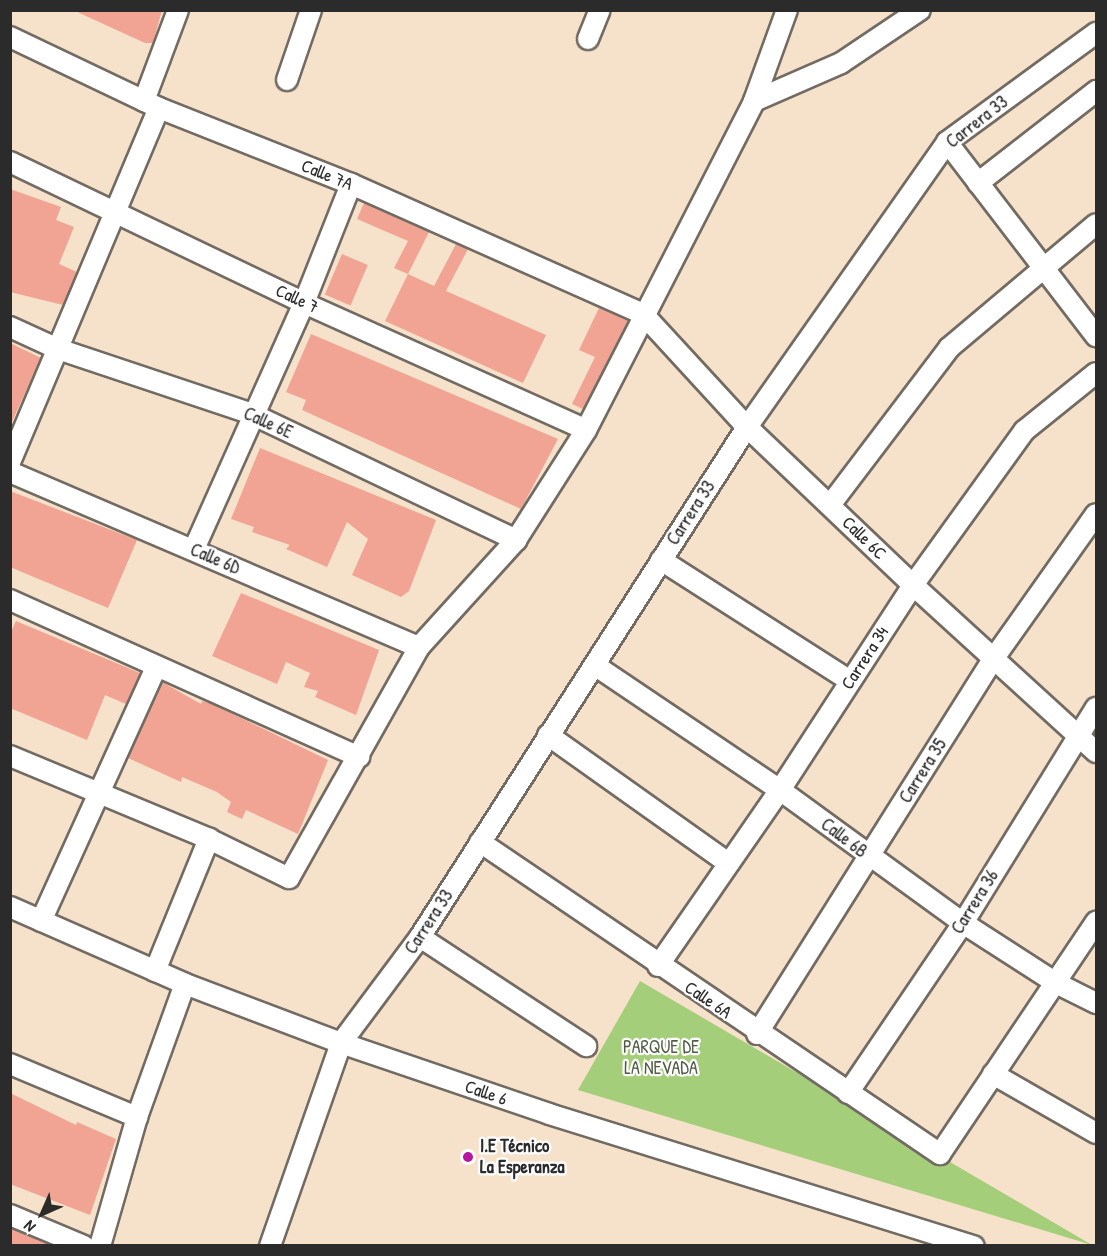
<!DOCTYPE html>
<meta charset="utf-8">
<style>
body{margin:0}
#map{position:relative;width:1107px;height:1256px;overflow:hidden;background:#f6e2ca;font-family:"Patrick Hand",sans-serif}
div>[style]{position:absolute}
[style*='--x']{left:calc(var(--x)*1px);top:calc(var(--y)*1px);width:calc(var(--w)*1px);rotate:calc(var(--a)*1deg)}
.green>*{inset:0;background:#a4ce7a}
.building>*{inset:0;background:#f1a493;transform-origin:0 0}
.roads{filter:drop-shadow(2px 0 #726b63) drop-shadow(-2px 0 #726b63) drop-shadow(0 2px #726b63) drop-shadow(0 -2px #726b63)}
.minor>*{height:20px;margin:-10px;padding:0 10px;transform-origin:10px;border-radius:10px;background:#fff}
.dots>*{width:16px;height:16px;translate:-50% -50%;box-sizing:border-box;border:3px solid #fff;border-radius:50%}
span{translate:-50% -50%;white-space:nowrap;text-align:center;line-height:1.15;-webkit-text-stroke:4.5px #fff;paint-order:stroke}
.street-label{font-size:18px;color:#2b2b2b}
.park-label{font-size:18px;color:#4f5c43}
.poi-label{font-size:18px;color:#2b2b2b;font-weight:700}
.left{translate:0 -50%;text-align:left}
.frame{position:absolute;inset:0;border:12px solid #2b2b2b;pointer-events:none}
.north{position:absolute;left:12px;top:1184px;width:60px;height:60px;-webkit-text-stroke:4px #fff;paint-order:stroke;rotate:225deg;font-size:16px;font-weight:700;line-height:24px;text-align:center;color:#2b2b2b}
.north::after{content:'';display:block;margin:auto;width:21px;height:27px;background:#2b2b2b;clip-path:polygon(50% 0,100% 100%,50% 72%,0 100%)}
</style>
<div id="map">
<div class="green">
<i style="clip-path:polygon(640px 981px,1092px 1245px,578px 1090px)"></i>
</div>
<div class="building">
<i style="clip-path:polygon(162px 10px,153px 43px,145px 43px,75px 11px)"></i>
<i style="clip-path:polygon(10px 189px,61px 207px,56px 220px,74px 227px,59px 264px,77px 272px,63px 305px,10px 292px)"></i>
<i style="clip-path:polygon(364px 203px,429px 232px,408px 274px,394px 268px,408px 241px,357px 219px)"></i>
<i style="clip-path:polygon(456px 244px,468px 249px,446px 291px,546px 335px,523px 383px,385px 321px,408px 274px,434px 286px)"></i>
<i style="left:342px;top:254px;width:28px;height:44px;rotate:23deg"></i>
<i style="clip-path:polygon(599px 308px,628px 321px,583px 409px,572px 404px,595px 357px,579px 350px)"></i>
<i style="clip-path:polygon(311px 334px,558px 439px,521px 509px,302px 410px,306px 400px,286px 392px)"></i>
<i style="clip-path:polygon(10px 343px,41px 358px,10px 426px)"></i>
<i style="clip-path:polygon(260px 448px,436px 520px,409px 591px,401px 597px,352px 575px,368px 539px,347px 522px,327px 567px,286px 549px,290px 545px,252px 532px,254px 527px,231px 519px)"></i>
<i style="clip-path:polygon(10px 491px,137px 540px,108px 608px,10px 567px)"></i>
<i style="clip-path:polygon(241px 593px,379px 650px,356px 715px,315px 697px,318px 691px,304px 687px,310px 673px,286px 662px,277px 684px,212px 656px)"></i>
<i style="clip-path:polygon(16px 621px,140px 673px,126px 704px,105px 695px,87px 740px,10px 708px,10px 634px)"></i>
<i style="clip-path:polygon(162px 682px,201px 704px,202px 701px,212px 704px,328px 760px,298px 834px,246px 810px,242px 819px,227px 812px,231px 802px,217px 792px,182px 777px,181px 782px,128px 758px)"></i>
<i style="clip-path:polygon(10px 1093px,76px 1125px,77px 1122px,116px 1139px,90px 1215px,10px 1184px)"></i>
<i style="clip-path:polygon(10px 1228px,52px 1245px,10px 1245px)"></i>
</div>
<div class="roads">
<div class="minor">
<i style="--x:10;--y:37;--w:165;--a:25.5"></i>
<i style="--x:159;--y:108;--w:206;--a:21.6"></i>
<i style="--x:351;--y:184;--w:320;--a:24"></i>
<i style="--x:643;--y:314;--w:154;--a:47.4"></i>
<i style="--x:747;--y:427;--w:229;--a:43.6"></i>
<i style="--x:913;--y:585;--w:248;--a:42.4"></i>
<i style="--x:588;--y:39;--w:31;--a:-68"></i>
<i style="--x:287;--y:80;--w:74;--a:-71.1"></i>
<i style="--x:144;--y:101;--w:97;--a:-69.5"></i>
<i style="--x:754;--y:101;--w:95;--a:-23.6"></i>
<i style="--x:841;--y:63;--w:95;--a:-33.9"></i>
<i style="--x:947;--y:142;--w:245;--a:52.5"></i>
<i style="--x:10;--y:162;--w:326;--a:25.6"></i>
<i style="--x:304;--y:303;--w:309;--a:24.2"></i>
<i style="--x:978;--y:183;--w:150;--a:-37.9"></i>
<i style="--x:10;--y:327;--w:53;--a:24.6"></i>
<i style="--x:58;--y:349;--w:205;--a:18.5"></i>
<i style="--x:252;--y:414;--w:293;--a:25.5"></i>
<i style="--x:10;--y:462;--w:384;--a:-67.2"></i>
<i style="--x:10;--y:472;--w:445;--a:23.2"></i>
<i style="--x:830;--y:505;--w:197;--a:-52.8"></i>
<i style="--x:949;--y:348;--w:192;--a:-40.1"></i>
<i style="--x:194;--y:549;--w:269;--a:-65.9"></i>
<i style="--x:304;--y:303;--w:128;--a:-68.4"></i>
<i style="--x:661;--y:560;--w:224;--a:32.6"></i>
<i style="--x:10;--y:600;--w:383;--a:24.2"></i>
<i style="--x:596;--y:666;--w:222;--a:34"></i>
<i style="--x:780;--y:790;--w:226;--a:36"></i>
<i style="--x:963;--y:923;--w:111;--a:32.8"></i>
<i style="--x:1056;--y:983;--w:45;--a:26.6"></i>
<i style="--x:548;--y:735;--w:221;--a:35.4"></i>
<i style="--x:10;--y:756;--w:216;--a:22.6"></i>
<i style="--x:209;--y:839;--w:89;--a:26"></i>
<i style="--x:289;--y:878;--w:265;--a:-60.6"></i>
<i style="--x:419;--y:647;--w:144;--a:-47.8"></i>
<i style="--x:516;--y:540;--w:130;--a:-57.5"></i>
<i style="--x:586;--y:430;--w:369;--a:-62.9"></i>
<i style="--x:754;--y:101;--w:97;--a:-70.1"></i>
<i style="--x:480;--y:842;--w:556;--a:34.15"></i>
<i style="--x:940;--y:1154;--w:280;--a:-56.1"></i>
<i style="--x:10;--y:907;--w:191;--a:23.7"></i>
<i style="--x:185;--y:984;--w:167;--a:20.7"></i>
<i style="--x:341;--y:1043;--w:220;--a:18.8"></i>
<i style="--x:549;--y:1114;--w:445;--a:17.3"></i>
<i style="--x:41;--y:921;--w:279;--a:-65.6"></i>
<i style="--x:420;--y:937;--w:199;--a:33.3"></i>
<i style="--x:658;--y:966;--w:214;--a:-55.3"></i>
<i style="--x:780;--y:790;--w:244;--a:-57"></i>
<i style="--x:913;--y:585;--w:190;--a:-54.2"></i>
<i style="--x:1024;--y:431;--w:92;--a:-38.9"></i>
<i style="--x:155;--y:971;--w:143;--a:-67.8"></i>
<i style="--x:757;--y:1034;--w:444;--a:-57.8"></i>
<i style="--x:994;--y:658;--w:176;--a:-54.7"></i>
<i style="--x:10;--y:1064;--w:138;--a:22.7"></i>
<i style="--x:993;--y:1074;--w:119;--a:29.8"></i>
<i style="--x:848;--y:1093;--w:205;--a:-55.9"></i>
<i style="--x:963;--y:923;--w:253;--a:-58.3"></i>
<i style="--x:10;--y:1215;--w:80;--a:22.7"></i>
<i style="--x:100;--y:1246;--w:134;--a:-74"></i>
<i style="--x:137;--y:1117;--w:141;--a:-70.2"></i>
<i style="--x:270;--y:1246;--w:215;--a:-70.7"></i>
<i style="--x:341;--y:1043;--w:132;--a:-53.3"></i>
<i style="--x:420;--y:937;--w:606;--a:-57.33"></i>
<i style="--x:747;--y:427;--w:348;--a:-54.9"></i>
<i style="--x:947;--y:142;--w:185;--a:-36.2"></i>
</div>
</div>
<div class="dots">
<i style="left:468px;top:1157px;background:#b5179e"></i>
</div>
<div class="street-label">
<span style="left:977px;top:122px;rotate:-38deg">Carrera 33</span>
<span style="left:327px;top:175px;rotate:22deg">Calle 7A</span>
<span style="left:297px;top:299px;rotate:25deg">Calle 7</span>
<span style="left:268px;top:423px;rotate:24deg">Calle 6E</span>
<span style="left:691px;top:513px;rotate:-57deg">Carrera 33</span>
<span style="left:864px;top:538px;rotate:44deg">Calle 6C</span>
<span style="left:215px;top:559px;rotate:23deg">Calle 6D</span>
<span style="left:865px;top:658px;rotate:-57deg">Carrera 34</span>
<span style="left:923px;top:771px;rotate:-58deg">Carrera 35</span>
<span style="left:844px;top:838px;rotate:37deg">Calle 6B</span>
<span style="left:975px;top:902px;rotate:-58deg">Carrera 36</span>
<span style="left:429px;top:922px;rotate:-57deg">Carrera 33</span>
<span style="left:708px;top:1000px;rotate:34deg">Calle 6A</span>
<span style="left:486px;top:1093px;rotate:19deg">Calle 6</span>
</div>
<div class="park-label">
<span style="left:661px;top:1058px">PARQUE DE<br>LA NEVADA</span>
</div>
<div class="poi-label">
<span class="left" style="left:480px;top:1157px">I.E Técnico<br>La Esperanza</span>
</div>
<div class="frame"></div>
<div class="north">N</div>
</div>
